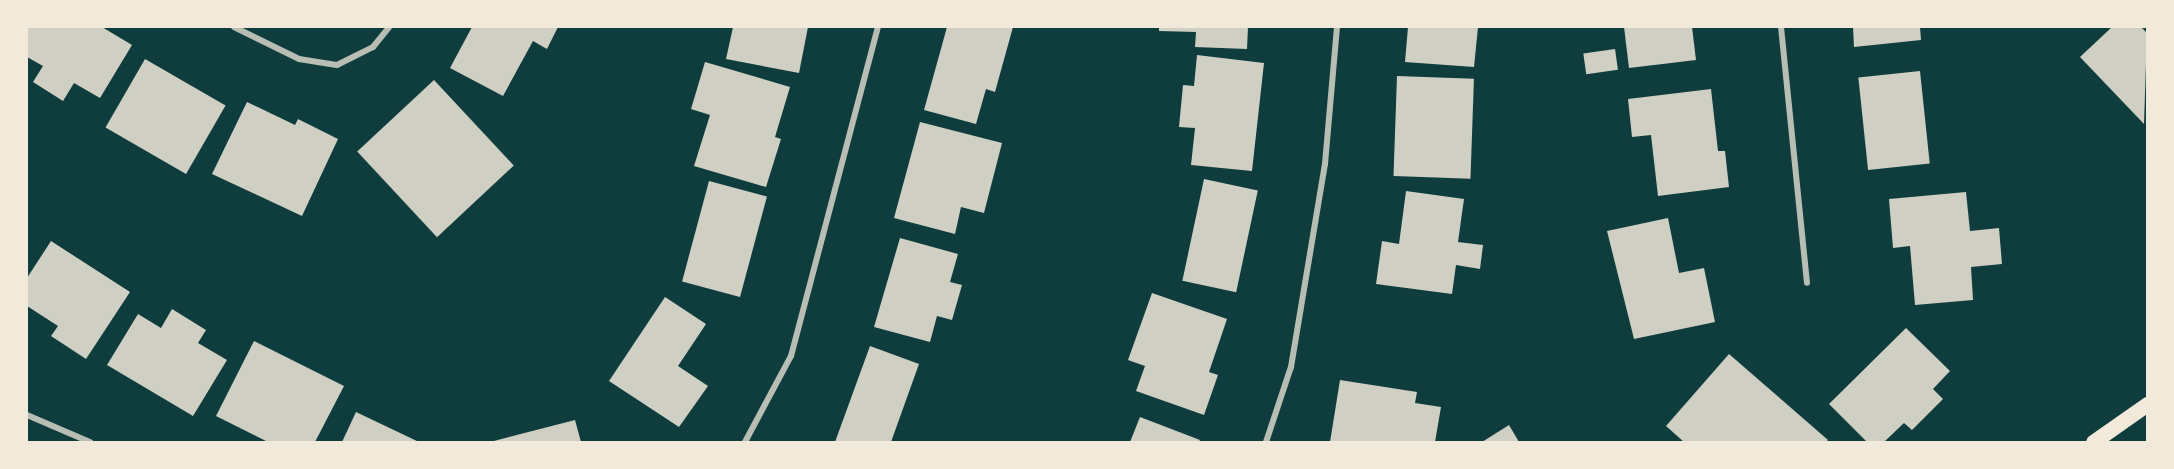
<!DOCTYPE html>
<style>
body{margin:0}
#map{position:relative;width:2174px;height:469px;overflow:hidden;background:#0f3d3e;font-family:Lato,sans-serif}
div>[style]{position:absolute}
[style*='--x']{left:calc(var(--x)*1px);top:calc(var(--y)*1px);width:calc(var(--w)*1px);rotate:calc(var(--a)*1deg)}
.building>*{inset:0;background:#cfcfc3;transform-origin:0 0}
.minor>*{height:6px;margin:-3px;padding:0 3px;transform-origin:3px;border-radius:3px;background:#b8beb3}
.primary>*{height:15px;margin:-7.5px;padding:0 7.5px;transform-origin:7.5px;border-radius:7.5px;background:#f1e9da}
span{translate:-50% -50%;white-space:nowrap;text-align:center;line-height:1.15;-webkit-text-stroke:4.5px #f1e9da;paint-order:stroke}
.frame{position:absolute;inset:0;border:28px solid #f1e9da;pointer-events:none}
</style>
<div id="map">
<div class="building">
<i style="clip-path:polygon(27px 27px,102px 27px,132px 45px,100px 98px,74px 83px,63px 101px,33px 82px,43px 66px,27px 57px)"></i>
<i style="clip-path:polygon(472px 27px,558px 27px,547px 49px,533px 41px,503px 96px,450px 68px)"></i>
<i style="clip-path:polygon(733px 27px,808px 27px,799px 73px,726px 59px)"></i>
<i style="clip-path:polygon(947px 27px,1013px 27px,995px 92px,986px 89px,976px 124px,924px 110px)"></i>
<i style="clip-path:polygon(1159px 27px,1248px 27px,1247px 49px,1195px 47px,1196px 32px,1159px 31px)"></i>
<i style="clip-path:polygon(1408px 27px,1478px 27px,1474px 67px,1405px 62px)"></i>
<i style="clip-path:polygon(1624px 27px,1692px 27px,1696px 60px,1629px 68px)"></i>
<i style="clip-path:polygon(1853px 27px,1920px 27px,1921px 40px,1854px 47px)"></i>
<i style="clip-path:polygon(2112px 27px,2141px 27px,2147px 33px,2144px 124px,2080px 57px)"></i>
<i style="left:1615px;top:49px;width:21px;height:32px;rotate:82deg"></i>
<i style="clip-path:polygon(1197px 55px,1264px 63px,1252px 171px,1191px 165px,1195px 128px,1179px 127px,1183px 85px,1194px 86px)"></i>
<i style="left:145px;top:59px;width:93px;height:79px;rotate:30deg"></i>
<i style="clip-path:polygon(705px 62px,790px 87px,775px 137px,781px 139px,766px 187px,694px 166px,710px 115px,691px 109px)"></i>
<i style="left:1920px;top:71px;width:93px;height:62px;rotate:84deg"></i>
<i style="left:1397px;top:76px;width:77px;height:100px;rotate:2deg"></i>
<i style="left:434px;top:80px;width:117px;height:105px;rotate:47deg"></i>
<i style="clip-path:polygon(1711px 89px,1718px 151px,1725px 151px,1729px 187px,1658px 196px,1651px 135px,1632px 137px,1628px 99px)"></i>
<i style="clip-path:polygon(247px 102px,295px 125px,298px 119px,338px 139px,302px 216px,212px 174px)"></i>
<i style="clip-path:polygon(920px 122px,1002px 143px,984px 213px,961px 207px,955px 234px,894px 218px)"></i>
<i style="left:1204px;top:179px;width:55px;height:104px;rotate:12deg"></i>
<i style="left:709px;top:181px;width:60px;height:104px;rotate:15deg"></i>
<i style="clip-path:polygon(1406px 191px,1464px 199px,1458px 242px,1483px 245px,1480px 269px,1456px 265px,1452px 294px,1376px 284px,1382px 241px,1399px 244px)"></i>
<i style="clip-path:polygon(1966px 192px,1970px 231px,1999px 228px,2002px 264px,1971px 267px,1973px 300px,1915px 305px,1910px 246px,1893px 248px,1889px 199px)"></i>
<i style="clip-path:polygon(1668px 218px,1679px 273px,1704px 268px,1715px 322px,1634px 339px,1607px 231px)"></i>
<i style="clip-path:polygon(900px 238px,958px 254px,950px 282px,962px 285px,952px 320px,937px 316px,930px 342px,874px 327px)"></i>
<i style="clip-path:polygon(51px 241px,130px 292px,86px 359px,51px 336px,58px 326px,27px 306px,27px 278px)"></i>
<i style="clip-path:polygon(1152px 293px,1227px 319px,1209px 372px,1218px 375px,1204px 415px,1136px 391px,1145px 366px,1128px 360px)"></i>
<i style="clip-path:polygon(665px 297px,706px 324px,678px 366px,708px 386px,679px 427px,609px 381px)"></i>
<i style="clip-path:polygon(172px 309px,206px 330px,198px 343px,227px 360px,193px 416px,107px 365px,138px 314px,161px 328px)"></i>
<i style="clip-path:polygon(1906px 328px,1950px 371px,1933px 389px,1943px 399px,1912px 430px,1904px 423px,1884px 442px,1867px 442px,1829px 404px)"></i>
<i style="clip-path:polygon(254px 341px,344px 386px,315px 442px,268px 442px,216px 416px)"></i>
<i style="clip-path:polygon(870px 346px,919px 364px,891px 442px,835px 442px)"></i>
<i style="clip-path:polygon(1729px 354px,1828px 440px,1826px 442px,1684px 442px,1666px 426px)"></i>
<i style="clip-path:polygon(1340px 380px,1417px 392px,1415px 403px,1441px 407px,1435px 442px,1330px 442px)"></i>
<i style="clip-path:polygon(356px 412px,419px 442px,342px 442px)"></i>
<i style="clip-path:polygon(1140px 417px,1200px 440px,1199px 442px,1130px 442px)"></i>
<i style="clip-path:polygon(575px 420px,581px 442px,494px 442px,494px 441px)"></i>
<i style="clip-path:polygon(1509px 425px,1519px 442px,1482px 442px)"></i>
</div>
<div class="minor">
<i style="--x:234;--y:27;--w:72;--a:26.2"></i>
<i style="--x:299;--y:59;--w:38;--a:9"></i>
<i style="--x:337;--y:65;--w:40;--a:-26.6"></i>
<i style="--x:373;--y:47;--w:26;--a:-51"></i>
<i style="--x:1781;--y:27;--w:257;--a:84.2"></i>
<i style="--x:27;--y:415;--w:69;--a:23.2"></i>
<i style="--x:745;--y:442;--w:98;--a:-61.9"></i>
<i style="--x:791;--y:356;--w:340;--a:-75.2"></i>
<i style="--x:1266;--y:442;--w:79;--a:-71.6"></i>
<i style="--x:1291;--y:367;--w:206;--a:-80.5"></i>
<i style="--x:1325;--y:164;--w:138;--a:-85"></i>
</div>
<div class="primary">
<i style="--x:2093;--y:442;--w:66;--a:-35.1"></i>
</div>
<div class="frame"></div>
</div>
